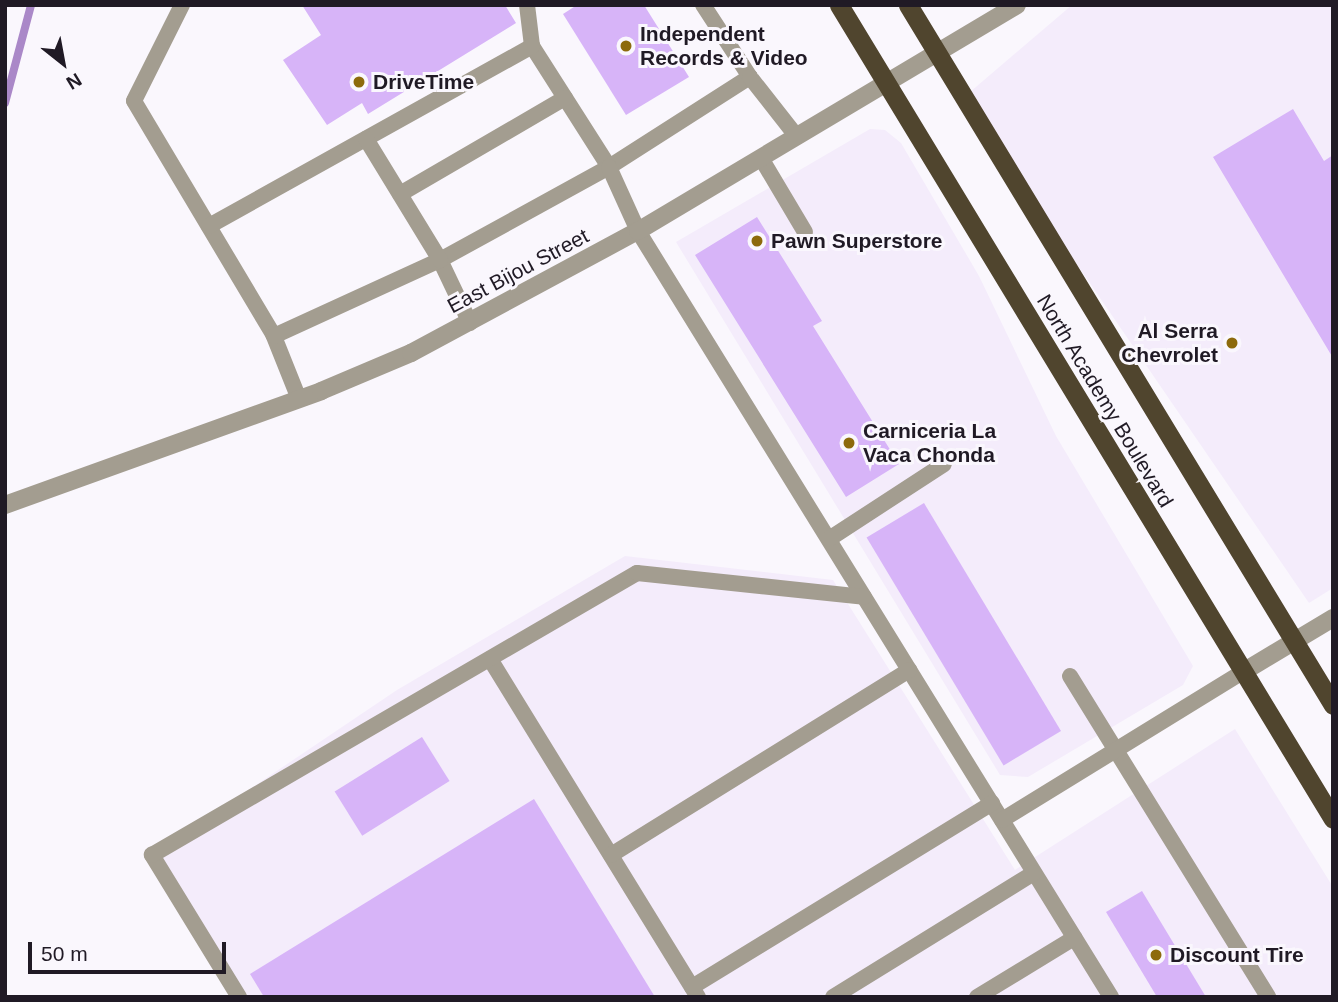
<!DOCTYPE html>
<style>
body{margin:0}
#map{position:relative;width:1338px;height:1002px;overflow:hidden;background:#faf7fd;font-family:Helvetica,sans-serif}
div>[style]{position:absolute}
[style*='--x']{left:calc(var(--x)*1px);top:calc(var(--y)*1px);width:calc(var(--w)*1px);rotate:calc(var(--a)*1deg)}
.built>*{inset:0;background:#f4ecfb}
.stream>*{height:8px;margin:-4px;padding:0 4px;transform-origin:4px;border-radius:4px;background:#aa88c8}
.building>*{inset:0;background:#d7b4f8;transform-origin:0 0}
.service>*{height:16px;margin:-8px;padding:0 8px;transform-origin:8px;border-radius:8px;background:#a39d90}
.minor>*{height:18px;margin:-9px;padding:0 9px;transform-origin:9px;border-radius:9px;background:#a39d90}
.tertiary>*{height:18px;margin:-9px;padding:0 9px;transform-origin:9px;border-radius:9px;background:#a39d90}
.trunk>*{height:19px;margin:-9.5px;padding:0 9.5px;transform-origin:9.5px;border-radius:9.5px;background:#50452e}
.dots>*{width:19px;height:19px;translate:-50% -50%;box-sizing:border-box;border:4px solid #faf7fd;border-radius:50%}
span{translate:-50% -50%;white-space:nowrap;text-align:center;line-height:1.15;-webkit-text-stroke:6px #faf7fd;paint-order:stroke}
.poi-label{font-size:21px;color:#201a25;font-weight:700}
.left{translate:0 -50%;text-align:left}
.right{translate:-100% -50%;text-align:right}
.street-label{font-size:21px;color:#201a25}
.frame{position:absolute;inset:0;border:7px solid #201a25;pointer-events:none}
.north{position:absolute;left:28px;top:28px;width:70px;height:70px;-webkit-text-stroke:5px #faf7fd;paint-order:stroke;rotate:149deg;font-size:19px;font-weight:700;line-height:28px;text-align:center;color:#201a25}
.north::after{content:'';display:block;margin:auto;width:24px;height:32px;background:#201a25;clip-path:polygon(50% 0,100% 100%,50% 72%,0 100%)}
.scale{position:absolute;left:28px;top:942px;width:198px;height:32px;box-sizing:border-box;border:4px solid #201a25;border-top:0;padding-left:9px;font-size:21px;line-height:24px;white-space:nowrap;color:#201a25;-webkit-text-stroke:5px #faf7fd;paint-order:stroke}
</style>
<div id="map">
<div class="built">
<i style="clip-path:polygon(1072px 5px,1333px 5px,1333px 588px,1309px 603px,963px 98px)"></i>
<i style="clip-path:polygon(870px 129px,885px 130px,901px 143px,979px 276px,1056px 436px,1193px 666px,1183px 685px,1028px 777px,1000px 775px,676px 242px)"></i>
<i style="clip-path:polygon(625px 556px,833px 580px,1015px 870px,1235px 729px,1333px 887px,1333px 997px,234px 997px,152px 855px,397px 690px)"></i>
</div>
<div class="stream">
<i style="--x:5;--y:103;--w:101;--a:-75.1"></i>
</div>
<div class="building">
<i style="clip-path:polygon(302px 5px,505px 5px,516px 23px,368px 114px,362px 103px,327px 125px,283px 60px,321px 35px)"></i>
<i style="clip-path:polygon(577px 5px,644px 5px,689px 77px,626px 115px,563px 14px)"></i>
<i style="clip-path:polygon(1293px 109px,1324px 161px,1333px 155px,1333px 358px,1213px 157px)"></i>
<i style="clip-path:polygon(757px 217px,822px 321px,813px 326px,899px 464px,846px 497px,695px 255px)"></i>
<i style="left:924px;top:503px;width:266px;height:67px;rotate:59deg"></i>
<i style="left:422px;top:737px;width:52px;height:103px;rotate:58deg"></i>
<i style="clip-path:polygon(534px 799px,655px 997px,264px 997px,250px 974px)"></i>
<i style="clip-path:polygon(1142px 891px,1206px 997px,1157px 997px,1106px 912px)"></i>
</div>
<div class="service">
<i style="--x:182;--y:5;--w:107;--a:116.6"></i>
<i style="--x:134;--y:101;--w:271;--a:59.2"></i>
<i style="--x:273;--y:334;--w:70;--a:68.2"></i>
<i style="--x:527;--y:5;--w:41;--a:83"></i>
<i style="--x:532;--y:46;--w:143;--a:57.5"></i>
<i style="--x:609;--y:167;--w:167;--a:-32.6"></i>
<i style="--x:750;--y:77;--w:86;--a:-123.1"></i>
<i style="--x:750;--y:77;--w:76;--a:51.9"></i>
<i style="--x:761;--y:158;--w:86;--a:59.3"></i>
<i style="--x:400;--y:194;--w:191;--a:-30.2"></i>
<i style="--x:209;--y:226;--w:370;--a:-29.1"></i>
<i style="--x:470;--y:323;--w:70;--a:-115.5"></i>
<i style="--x:440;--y:260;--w:193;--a:-28.8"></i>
<i style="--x:609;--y:167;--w:70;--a:65.6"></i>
<i style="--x:638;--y:231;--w:900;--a:58.3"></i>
<i style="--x:274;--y:336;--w:183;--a:-24.6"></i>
<i style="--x:440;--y:260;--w:142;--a:-121.4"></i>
<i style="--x:829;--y:539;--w:137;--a:-33.1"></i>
<i style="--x:490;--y:659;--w:397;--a:58.4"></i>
<i style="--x:1070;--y:676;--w:377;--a:58.3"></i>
<i style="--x:1002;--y:820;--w:283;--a:-31.6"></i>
<i style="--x:611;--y:855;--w:351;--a:-31.8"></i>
<i style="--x:692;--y:987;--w:352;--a:-31.5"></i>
<i style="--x:239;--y:997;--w:167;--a:-121.5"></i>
<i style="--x:152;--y:855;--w:561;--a:-30.18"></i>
<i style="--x:637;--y:573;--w:228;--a:6"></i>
<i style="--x:833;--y:997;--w:236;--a:-31.7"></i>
<i style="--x:977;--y:997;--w:114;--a:-31.3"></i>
</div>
<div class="minor">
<i style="--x:1243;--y:672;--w:105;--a:-31"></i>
</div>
<div class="tertiary">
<i style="--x:5;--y:505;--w:336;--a:-19.8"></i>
<i style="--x:321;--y:391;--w:98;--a:-22.9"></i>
<i style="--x:411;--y:353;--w:258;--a:-28.3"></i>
<i style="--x:638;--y:231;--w:441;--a:-30.8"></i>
</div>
<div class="trunk">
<i style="--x:839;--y:5;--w:952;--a:58.75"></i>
<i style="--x:908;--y:5;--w:819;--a:58.74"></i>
</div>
<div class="dots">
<i style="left:626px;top:46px;background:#8d6a0c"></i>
<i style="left:359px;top:82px;background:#8d6a0c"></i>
<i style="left:757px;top:241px;background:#8d6a0c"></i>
<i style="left:1232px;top:343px;background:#8d6a0c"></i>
<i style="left:849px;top:443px;background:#8d6a0c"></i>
<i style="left:1156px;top:955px;background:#8d6a0c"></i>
</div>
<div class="poi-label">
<span class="left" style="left:640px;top:46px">Independent<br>Records &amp; Video</span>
<span class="left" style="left:373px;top:82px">DriveTime</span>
<span class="left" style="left:771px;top:241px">Pawn Superstore</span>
<span class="right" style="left:1218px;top:343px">Al Serra<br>Chevrolet</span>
<span class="left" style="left:863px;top:443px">Carniceria La<br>Vaca Chonda</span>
<span class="left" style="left:1170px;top:955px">Discount Tire</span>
</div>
<div class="street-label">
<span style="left:518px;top:271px;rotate:-28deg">East Bijou Street</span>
<span style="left:1105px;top:401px;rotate:59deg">North Academy Boulevard</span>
</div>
<div class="frame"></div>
<div class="north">N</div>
<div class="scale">50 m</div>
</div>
